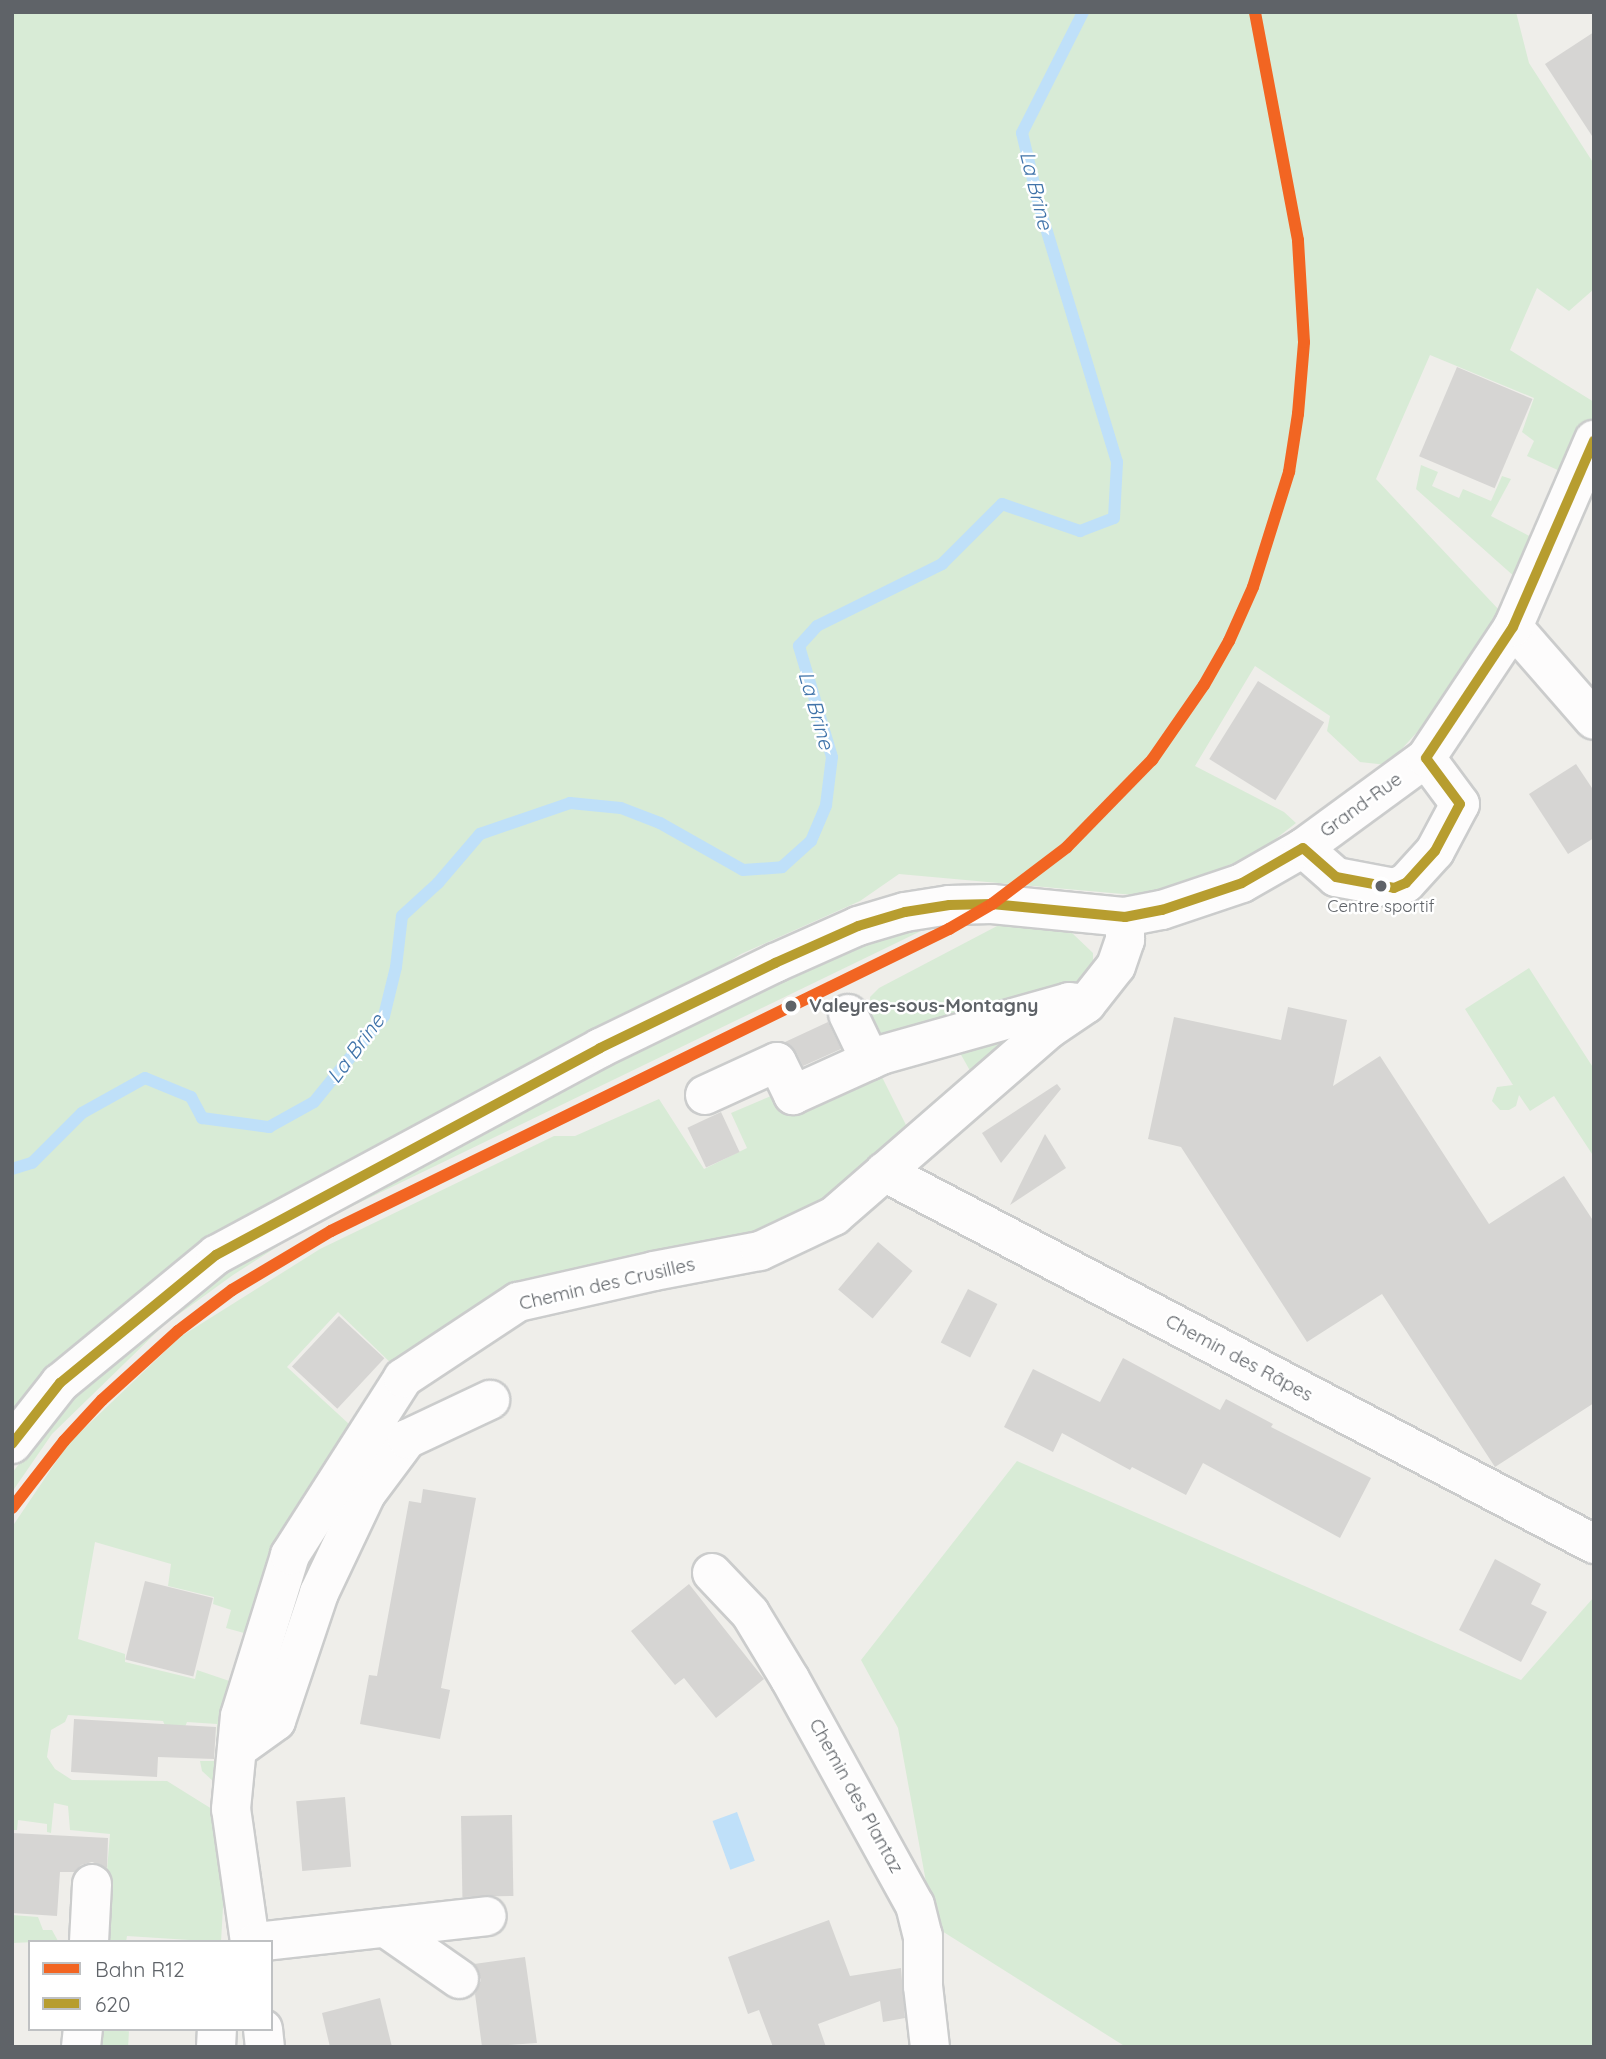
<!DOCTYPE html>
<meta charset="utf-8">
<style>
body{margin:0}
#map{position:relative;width:1606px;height:2059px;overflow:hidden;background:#efeeea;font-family:Quicksand,sans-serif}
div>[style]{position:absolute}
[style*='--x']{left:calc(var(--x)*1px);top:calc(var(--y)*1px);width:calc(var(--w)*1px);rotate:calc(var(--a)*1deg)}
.green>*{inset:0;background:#d8ebd6;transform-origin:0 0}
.water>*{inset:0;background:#bfe0f9;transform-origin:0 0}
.stream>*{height:12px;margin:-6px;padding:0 6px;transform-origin:6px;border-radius:6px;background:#bfe0f9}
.building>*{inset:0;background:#d6d5d3;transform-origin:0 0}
.roads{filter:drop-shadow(2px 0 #cbcccc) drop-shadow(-2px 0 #cbcccc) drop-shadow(0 2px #cbcccc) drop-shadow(0 -2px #cbcccc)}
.minor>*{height:38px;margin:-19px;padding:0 19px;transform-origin:19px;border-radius:19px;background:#fdfcfc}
.bus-1>*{height:10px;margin:-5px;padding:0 5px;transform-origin:5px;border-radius:5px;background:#b79d2f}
.rail-1>*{height:12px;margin:-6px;padding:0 6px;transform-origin:6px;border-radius:6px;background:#f26522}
.dots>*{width:19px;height:19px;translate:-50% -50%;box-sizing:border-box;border:4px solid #fff;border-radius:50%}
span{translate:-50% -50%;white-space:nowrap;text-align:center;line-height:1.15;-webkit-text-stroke:5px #fff;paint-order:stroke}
.bus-label{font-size:17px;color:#5f6368}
.street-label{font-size:19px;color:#5f6368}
.stop-label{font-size:19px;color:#5f6368;font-weight:700}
.left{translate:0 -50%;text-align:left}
.water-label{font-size:21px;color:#4174aa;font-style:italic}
.frame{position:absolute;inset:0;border:14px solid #5f6368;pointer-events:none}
.legend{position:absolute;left:28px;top:1940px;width:245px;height:91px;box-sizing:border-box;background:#fff;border:2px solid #bfc1c3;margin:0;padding:9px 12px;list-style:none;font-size:21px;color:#5f6368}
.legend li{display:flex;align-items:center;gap:14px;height:35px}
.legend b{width:35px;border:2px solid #bfc1c3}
</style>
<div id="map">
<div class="green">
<i style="clip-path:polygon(12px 12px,1516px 12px,1529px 63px,1594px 164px,1594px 289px,1569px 311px,1537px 288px,1510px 350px,1594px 402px,1594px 431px,1573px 477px,1527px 456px,1534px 441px,1522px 432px,1534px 398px,1430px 355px,1376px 479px,1500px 611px,1431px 717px,1387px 765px,1360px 762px,1327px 731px,1330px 716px,1255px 666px,1195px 766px,1284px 812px,1296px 823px,1256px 854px,1184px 883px,1134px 895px,899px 874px,860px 901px,741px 954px,597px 1045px,214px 1252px,12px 1439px)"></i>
<i style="clip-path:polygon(1421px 465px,1438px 472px,1432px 486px,1459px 498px,1463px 489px,1491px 501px,1502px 476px,1511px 479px,1491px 516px,1543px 543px,1525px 586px,1416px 489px)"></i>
<i style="clip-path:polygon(923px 923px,921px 931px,305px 1229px,233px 1275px,164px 1325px,52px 1434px,12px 1492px,12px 1473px,72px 1396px,227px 1266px,609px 1065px,863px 940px)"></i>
<i style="clip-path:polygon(999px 925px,1071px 932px,1093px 953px,1093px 976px,1076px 989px,895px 1045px,872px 1027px,870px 997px,879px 988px)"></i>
<i style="clip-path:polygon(1529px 968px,1594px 1069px,1594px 1157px,1554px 1096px,1530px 1111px,1519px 1095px,1516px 1106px,1509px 1110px,1500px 1110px,1492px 1101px,1497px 1087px,1513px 1085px,1465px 1009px)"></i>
<i style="clip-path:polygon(1039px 1020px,973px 1076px,955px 1044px)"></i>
<i style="clip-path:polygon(878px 1069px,908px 1129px,812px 1206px,759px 1232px,653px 1252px,491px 1294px,395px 1367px,338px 1312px,287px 1367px,349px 1424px,271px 1548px,244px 1633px,226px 1628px,231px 1610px,213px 1604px,214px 1597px,168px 1586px,171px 1564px,95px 1542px,78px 1639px,125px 1654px,125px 1662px,195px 1679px,197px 1670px,247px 1687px,231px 1785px,214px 1782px,202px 1771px,200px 1761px,216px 1761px,217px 1724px,187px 1722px,185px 1727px,166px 1728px,163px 1721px,68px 1715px,65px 1722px,51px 1730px,47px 1757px,55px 1769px,72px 1780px,167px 1781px,228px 1819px,221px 1942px,127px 1936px,126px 1942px,101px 1942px,110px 1834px,70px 1830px,68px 1806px,54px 1803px,51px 1833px,47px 1832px,47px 1824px,18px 1820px,17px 1830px,12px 1830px,12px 1527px,68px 1444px,180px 1337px,320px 1249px,554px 1136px,575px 1136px,659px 1099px,704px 1169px,747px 1148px,731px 1113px,771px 1096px,783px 1114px)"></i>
<i style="clip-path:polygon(1017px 1461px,1521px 1680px,1594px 1597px,1594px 2047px,1126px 2047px,934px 1926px,898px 1728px,861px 1660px)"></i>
<i style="clip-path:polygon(12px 1915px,38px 1917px,43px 1930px,52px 1930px,58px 1941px,12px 1943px)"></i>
<i style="left:86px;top:2029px;width:43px;height:18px;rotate:3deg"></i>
</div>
<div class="water">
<i style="left:737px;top:1812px;width:52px;height:26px;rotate:70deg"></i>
</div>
<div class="stream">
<i style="--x:12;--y:1169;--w:21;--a:-17"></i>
<i style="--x:32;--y:1163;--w:71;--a:-45"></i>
<i style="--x:82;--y:1113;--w:72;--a:-29.1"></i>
<i style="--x:145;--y:1078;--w:50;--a:22.4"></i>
<i style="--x:191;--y:1097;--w:24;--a:62"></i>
<i style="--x:202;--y:1118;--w:68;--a:7.7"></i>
<i style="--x:269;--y:1127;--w:51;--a:-29.1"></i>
<i style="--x:314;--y:1102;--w:111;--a:-50.9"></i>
<i style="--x:384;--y:1016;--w:50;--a:-76.2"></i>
<i style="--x:396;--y:967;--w:51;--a:-83.3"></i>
<i style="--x:402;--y:916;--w:49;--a:-42.5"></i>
<i style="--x:438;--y:883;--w:65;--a:-49.4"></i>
<i style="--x:480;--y:834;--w:95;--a:-19"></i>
<i style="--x:570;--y:803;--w:51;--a:5.6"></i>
<i style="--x:621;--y:808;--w:42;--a:21"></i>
<i style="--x:660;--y:823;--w:95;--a:29.5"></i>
<i style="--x:743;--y:870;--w:39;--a:-4"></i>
<i style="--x:782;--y:867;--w:39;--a:-42"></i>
<i style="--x:811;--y:841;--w:39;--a:-67"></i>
<i style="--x:826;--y:805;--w:48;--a:-82.9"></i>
<i style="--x:832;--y:757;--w:116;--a:-106.6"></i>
<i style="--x:799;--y:646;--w:27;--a:-48"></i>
<i style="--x:817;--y:626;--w:140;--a:-26.4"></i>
<i style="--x:942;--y:564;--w:85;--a:-45"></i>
<i style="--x:1002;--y:504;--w:83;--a:19.1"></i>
<i style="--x:1080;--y:531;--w:36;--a:-21"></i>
<i style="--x:1114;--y:518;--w:56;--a:-86.9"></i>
<i style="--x:1117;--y:462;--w:264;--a:-106.9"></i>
<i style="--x:1040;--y:209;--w:78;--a:-103.3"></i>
<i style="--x:1022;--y:133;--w:136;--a:-63.2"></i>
</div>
<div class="building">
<i style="clip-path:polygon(1594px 32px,1594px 139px,1545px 64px)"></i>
<i style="left:1457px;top:367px;width:82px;height:97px;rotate:23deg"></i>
<i style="left:1258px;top:681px;width:78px;height:92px;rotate:32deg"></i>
<i style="clip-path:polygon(1576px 764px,1594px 791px,1594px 838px,1568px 854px,1529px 794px)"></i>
<i style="clip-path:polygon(1288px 1007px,1347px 1020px,1333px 1086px,1380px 1056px,1489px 1224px,1564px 1176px,1594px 1222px,1594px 1403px,1495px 1467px,1382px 1294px,1307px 1342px,1181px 1147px,1148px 1139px,1174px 1017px,1281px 1040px)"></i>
<i style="clip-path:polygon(828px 1022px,841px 1049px,803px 1066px,796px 1052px,785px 1042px)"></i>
<i style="clip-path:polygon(1057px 1084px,1061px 1089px,1001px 1163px,982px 1133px)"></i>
<i style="left:721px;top:1112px;width:44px;height:37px;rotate:65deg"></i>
<i style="clip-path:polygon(1045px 1134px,1066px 1168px,1010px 1205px)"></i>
<i style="left:878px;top:1242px;width:45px;height:62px;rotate:40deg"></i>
<i style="left:968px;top:1289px;width:33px;height:60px;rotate:27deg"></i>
<i style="left:339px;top:1316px;width:62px;height:69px;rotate:43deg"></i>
<i style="clip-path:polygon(1123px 1358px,1220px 1410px,1226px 1399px,1273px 1424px,1271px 1427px,1371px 1478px,1340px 1538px,1203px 1463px,1186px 1495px,1132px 1467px,1130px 1470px,1062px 1433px,1053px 1452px,1004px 1427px,1033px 1369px,1100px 1402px)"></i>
<i style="clip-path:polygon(423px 1489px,476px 1498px,441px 1688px,450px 1690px,440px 1739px,360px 1724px,369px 1675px,377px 1676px,409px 1501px,421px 1503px)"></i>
<i style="clip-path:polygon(1495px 1559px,1541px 1584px,1531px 1604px,1547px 1612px,1521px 1662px,1459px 1630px)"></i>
<i style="left:145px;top:1581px;width:70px;height:81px;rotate:14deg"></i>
<i style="clip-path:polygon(689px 1584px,764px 1679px,716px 1718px,684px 1678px,675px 1685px,631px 1631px)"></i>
<i style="clip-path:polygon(74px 1719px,216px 1727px,214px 1759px,158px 1757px,157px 1777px,71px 1772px)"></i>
<i style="left:345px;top:1797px;width:70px;height:49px;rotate:85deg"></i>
<i style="left:512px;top:1815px;width:81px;height:51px;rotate:89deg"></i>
<i style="clip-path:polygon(12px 1833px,108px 1838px,107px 1868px,92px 1862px,81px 1865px,74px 1872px,60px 1872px,57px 1916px,12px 1913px)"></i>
<i style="clip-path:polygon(829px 1920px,850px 1976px,901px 1968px,905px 2018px,883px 2022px,880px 2001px,818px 2024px,826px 2047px,773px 2047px,759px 2010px,748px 2014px,728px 1957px)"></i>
<i style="clip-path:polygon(525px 1957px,537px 2043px,482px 2047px,475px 1994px,481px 1980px,474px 1964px)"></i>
<i style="clip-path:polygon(380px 1998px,392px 2047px,330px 2047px,322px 2013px)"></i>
</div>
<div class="roads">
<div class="minor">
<i style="--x:1513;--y:627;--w:123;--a:48.9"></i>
<i style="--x:1303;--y:848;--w:44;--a:41.3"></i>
<i style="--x:1336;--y:877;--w:59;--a:10.7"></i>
<i style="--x:1394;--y:888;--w:13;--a:-23"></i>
<i style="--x:1406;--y:883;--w:43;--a:-47.8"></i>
<i style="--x:1435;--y:851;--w:53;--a:-62"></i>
<i style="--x:1460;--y:804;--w:57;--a:-126.5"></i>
<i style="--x:848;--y:1014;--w:51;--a:64.4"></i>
<i style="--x:705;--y:1095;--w:79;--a:-24.6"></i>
<i style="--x:777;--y:1062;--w:37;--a:64"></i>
<i style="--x:793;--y:1095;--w:97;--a:-24.4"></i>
<i style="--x:881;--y:1055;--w:195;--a:-15.7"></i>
<i style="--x:1069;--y:1002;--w:8;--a:7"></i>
<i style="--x:884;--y:1172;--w:802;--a:27.65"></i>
<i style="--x:12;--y:1444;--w:78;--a:-51.8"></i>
<i style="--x:60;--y:1383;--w:202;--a:-39.4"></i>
<i style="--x:216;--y:1255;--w:436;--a:-28.3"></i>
<i style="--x:600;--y:1048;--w:195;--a:-25.9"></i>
<i style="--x:775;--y:963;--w:91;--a:-24"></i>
<i style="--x:858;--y:926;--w:49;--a:-16.6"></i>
<i style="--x:905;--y:912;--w:45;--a:-9"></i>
<i style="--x:949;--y:905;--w:43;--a:-1.3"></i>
<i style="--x:992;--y:904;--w:134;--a:5.6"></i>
<i style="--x:1125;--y:917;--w:38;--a:-11"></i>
<i style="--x:1162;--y:910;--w:84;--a:-18.6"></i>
<i style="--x:1242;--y:883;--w:70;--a:-29.8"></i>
<i style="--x:1303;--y:848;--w:152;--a:-36.2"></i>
<i style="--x:1426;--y:758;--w:157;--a:-56.4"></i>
<i style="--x:1513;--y:627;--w:204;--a:-66.6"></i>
<i style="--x:712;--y:1573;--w:55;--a:46.5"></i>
<i style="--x:750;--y:1613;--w:77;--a:58.8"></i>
<i style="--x:790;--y:1679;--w:258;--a:61.1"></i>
<i style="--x:915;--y:1905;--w:32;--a:76"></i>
<i style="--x:923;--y:1936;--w:50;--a:90"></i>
<i style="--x:923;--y:1986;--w:61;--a:83.5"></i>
<i style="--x:237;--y:1749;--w:48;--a:-35.7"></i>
<i style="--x:276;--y:1721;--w:135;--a:-71.4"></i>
<i style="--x:319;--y:1593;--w:110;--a:-64.6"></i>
<i style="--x:366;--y:1494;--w:69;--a:-53.3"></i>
<i style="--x:407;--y:1439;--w:92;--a:-25.2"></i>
<i style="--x:386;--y:1928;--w:89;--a:34.9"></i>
<i style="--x:89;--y:1942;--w:58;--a:-87"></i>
<i style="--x:250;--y:1942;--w:134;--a:-98.1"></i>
<i style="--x:231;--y:1809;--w:93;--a:-84.5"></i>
<i style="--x:240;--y:1716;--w:169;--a:-72.7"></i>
<i style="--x:290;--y:1555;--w:210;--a:-57.4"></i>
<i style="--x:403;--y:1378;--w:138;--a:-33.5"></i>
<i style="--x:518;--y:1302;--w:139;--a:-12.8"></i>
<i style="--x:654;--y:1271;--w:108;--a:-10.7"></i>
<i style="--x:760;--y:1251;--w:82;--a:-25.3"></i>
<i style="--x:834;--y:1216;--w:285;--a:-41"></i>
<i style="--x:1049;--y:1029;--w:45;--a:-34"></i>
<i style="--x:1086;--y:1004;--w:48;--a:-51.7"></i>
<i style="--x:1116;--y:966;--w:28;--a:-71"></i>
<i style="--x:1125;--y:940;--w:23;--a:-90"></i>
<i style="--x:256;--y:1942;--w:232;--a:-6.4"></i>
<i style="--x:263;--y:2029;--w:18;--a:84"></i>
<i style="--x:81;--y:2047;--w:18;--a:-84"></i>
<i style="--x:216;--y:2047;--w:18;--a:-87"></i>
</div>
</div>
<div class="bus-1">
<i style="--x:1426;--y:758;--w:157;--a:-56.4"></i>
<i style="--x:1513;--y:627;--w:203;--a:-66.5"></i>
<i style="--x:1303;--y:848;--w:44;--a:41.3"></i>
<i style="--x:1336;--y:877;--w:59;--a:10.7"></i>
<i style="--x:1394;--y:888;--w:13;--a:-23"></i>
<i style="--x:1406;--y:883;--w:43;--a:-47.8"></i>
<i style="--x:1435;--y:851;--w:53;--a:-62"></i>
<i style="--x:1460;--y:804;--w:57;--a:-126.5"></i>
<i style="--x:12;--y:1444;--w:78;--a:-51.8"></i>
<i style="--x:60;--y:1383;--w:202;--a:-39.4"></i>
<i style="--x:216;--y:1255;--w:436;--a:-28.3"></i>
<i style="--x:600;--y:1048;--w:195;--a:-25.9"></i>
<i style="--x:775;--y:963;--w:91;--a:-24"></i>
<i style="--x:858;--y:926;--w:49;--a:-16.6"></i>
<i style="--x:905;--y:912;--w:45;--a:-9"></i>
<i style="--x:949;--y:905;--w:43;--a:-1.3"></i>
<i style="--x:992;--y:904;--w:134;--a:5.6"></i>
<i style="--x:1125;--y:917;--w:38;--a:-11"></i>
<i style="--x:1162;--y:910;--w:84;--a:-18.6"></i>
<i style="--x:1242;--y:883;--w:70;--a:-29.8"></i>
</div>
<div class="rail-1">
<i style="--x:12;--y:1508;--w:85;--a:-52.2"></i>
<i style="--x:64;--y:1441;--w:56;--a:-47.2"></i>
<i style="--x:102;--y:1400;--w:103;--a:-42.2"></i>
<i style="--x:178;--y:1331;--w:68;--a:-37.2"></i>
<i style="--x:232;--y:1290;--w:115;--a:-30.8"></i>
<i style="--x:331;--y:1231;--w:688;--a:-26.04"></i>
<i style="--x:949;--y:929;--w:50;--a:-30.2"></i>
<i style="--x:992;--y:904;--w:94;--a:-37.2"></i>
<i style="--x:1067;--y:847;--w:122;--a:-45.7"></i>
<i style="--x:1152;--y:760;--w:91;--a:-55.3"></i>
<i style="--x:1204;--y:685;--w:51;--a:-60.4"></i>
<i style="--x:1229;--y:641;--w:59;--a:-66"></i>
<i style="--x:1253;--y:587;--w:121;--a:-72.6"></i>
<i style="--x:1289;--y:472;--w:59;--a:-81.2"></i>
<i style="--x:1298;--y:414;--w:72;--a:-85.2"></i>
<i style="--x:1304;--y:342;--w:102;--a:-93.4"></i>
<i style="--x:1298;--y:240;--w:232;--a:-100.7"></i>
</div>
<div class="dots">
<i style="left:1381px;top:886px;background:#5f6368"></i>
<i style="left:791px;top:1006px;background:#5f6368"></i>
</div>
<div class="bus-label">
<span style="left:1381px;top:906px">Centre sportif</span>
</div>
<div class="street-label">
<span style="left:1361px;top:805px;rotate:-36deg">Grand-Rue</span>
<span style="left:607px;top:1284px;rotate:-13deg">Chemin des Crusilles</span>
<span style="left:1239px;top:1358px;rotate:28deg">Chemin des Râpes</span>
<span style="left:856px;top:1796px;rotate:61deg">Chemin des Plantaz</span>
</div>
<div class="stop-label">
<span class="left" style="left:809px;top:1006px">Valeyres-sous-Montagny</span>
</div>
<div class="water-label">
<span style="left:1037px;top:190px;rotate:76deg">La Brine</span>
<span style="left:817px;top:710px;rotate:74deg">La Brine</span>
<span style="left:355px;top:1048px;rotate:-53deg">La Brine</span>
</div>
<div class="frame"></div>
<ul class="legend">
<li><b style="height:9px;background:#f26522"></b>Bahn R12</li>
<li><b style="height:9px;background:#b79d2f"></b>620</li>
</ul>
</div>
